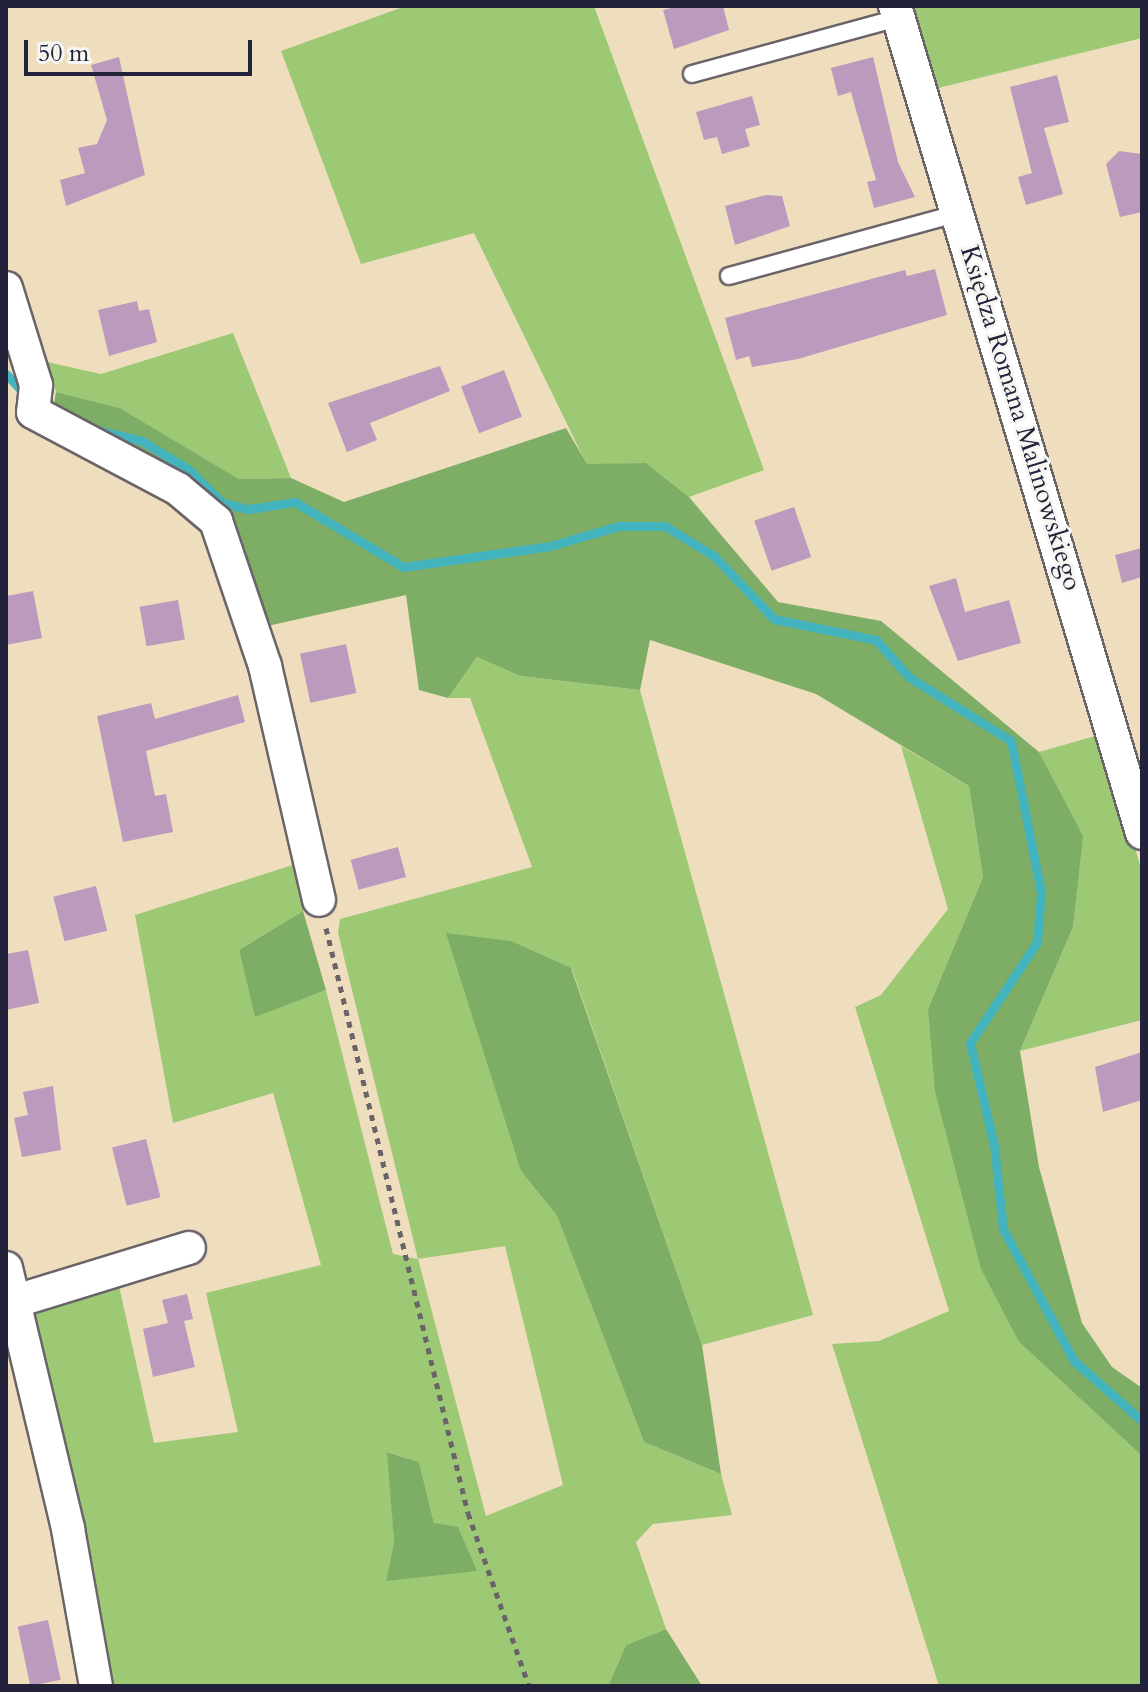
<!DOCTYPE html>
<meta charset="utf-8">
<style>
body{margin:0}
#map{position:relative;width:1148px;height:1692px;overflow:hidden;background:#efdebe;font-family:Cardo,serif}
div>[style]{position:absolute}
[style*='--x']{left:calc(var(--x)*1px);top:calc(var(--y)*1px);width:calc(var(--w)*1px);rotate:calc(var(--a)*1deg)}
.green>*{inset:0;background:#9dc975}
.forest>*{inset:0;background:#7ead66}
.stream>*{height:9px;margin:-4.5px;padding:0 4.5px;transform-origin:4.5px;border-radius:4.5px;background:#43b3bd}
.building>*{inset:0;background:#bc9abe;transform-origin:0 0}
.path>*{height:5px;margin-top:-2.5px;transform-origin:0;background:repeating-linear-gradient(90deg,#6a6469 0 6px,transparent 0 12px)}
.roads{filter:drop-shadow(2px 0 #6a6469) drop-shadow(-2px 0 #6a6469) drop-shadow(0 2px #6a6469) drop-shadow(0 -2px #6a6469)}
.lane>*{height:16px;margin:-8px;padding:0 8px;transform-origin:8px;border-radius:8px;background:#fff}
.street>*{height:32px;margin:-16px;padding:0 16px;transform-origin:16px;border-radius:16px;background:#fff}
span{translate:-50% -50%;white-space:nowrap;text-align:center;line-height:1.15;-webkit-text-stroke:6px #f6f6f2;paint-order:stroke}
.street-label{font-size:26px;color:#22223b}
.frame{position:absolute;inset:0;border:8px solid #22223b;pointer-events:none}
.scale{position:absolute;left:24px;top:40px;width:228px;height:36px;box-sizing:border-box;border:4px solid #22223b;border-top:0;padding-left:10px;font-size:24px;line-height:28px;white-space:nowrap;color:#22223b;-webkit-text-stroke:6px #f6f6f2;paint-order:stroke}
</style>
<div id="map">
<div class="green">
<i style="clip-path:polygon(406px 6px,594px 6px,764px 470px,689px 497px,646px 463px,587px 465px,474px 233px,361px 264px,281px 51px)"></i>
<i style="clip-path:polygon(905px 6px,1142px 6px,1142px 38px,934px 89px)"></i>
<i style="clip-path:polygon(233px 333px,291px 478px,239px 479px,120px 408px,56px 392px,47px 362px,101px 374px)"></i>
<i style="clip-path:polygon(evenodd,477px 657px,520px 676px,640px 690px,813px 1315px,702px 1345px,572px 969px,521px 1171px,557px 1216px,644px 1442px,721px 1474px,732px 1515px,653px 1524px,636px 1542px,666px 1629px,626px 1645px,608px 1686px,111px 1686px,27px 1314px,119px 1286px,154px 1443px,238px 1432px,206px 1293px,321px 1265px,273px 1093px,173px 1123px,135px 915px,299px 863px,303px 911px,239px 950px,255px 1016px,326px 990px,393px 1254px,418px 1259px,338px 933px,340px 919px,532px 867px,470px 698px,448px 698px,477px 657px,505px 1246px,563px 1485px,486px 1516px,418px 1259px,505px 1246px,477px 657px,388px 1452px,419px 1462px,434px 1523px,386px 1581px,394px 1541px,388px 1452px)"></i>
<i style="clip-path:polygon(1102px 734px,1142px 872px,1142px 1020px,1020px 1051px,1073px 927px,1082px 836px,1039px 752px)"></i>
<i style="clip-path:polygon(901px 746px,969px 786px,983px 877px,928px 1009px,1019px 1342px,1142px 1456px,1142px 1686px,939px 1686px,832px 1344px,879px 1341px,949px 1311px,855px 1007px,881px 995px,948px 909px)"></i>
</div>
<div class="forest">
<i style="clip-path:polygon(56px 392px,120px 408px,239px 479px,291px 478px,344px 502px,566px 428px,587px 464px,646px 463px,689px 497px,778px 602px,881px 621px,1039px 752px,1083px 836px,1073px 927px,1020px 1051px,1039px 1167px,1082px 1323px,1112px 1367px,1142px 1388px,1142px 1456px,1019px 1342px,981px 1269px,935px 1091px,928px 1009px,983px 877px,969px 786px,816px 694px,650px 640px,640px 690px,520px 676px,477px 657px,448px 698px,419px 690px,406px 595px,263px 627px,235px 541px,52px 415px)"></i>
<i style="clip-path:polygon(303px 911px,326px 990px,255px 1017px,239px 950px)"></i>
<i style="clip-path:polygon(446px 933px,511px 941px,571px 968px,702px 1345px,721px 1474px,644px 1442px,557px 1216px,521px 1171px)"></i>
<i style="clip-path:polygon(387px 1452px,419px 1462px,434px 1523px,458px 1527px,477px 1571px,386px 1581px,394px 1541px)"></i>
<i style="clip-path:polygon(666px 1629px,702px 1686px,608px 1686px,626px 1645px)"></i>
</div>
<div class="stream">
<i style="--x:6;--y:374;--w:25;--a:47"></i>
<i style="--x:96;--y:430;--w:47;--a:13.4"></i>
<i style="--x:142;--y:441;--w:54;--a:31.3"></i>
<i style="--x:188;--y:469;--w:47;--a:45"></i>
<i style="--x:221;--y:502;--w:28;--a:15"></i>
<i style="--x:248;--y:509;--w:48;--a:-8.5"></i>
<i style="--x:295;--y:502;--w:126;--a:31"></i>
<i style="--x:403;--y:567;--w:148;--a:-8.1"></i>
<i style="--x:550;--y:546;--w:72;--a:-16.2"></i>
<i style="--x:619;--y:526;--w:46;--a:0"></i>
<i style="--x:665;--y:526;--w:57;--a:31.5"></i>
<i style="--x:714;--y:556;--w:87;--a:46.4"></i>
<i style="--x:774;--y:619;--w:104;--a:11.6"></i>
<i style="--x:876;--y:640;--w:50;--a:48.3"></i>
<i style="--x:909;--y:677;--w:120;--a:32.1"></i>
<i style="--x:1011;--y:741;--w:155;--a:78.8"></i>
<i style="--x:1041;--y:893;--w:49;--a:94.7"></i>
<i style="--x:1037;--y:942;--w:121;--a:123.6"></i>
<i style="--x:970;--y:1043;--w:105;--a:76.8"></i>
<i style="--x:994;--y:1145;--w:84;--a:83.9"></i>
<i style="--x:1003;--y:1229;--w:150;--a:61.7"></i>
<i style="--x:1074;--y:1361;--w:91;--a:41.4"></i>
</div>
<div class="building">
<i style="clip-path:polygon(680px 6px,723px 6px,729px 30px,674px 49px,663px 10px)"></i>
<i style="clip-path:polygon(119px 57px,145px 175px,66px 206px,60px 180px,85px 173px,78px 148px,97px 144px,107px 120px,91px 65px)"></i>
<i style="clip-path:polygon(873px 57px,898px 162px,915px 197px,874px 208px,867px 182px,876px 180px,854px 103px,851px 92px,838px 96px,831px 68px)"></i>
<i style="clip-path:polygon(1057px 75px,1069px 122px,1044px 128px,1063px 194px,1026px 205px,1018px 177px,1032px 173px,1010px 87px)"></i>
<i style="clip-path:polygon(752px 96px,760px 125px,745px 129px,750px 146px,722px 154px,717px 137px,704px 140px,696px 112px)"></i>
<i style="clip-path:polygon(1119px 151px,1142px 154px,1142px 212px,1120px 217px,1106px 164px)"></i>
<i style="clip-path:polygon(766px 195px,782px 196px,790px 226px,735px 245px,725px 206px)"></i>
<i style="clip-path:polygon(935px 269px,947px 315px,798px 359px,752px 367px,749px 356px,736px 360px,725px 318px,905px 270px,907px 276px)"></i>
<i style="clip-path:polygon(137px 301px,139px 311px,149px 309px,157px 342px,109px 356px,98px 310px)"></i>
<i style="clip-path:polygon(440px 366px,450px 391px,370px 423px,377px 440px,347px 452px,328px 403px)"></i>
<i style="left:504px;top:370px;width:50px;height:46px;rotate:69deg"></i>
<i style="left:794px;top:507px;width:53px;height:42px;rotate:71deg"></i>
<i style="clip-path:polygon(1142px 548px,1142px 577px,1122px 583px,1115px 555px)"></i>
<i style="clip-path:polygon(956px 578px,965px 612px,1009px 600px,1021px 643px,958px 661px,929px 586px)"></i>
<i style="clip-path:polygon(33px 591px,42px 638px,6px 645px,6px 596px)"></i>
<i style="left:178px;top:600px;width:40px;height:39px;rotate:80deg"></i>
<i style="left:346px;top:644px;width:50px;height:47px;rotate:78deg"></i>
<i style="clip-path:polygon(238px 695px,245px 722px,146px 751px,155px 796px,166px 794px,173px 832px,123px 842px,97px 716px,151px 703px,155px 719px)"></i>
<i style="left:398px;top:847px;width:31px;height:49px;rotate:75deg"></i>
<i style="left:96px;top:886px;width:46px;height:44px;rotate:76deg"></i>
<i style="clip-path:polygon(28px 950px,39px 1003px,6px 1010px,6px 954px)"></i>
<i style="clip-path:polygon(1142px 1052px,1142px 1100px,1103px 1112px,1095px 1067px)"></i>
<i style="clip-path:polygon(53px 1086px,61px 1150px,22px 1157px,14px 1118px,28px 1115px,23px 1092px)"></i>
<i style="left:146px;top:1139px;width:60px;height:35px;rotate:76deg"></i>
<i style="clip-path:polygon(187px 1294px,193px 1319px,184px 1321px,195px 1367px,153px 1377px,143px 1329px,168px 1323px,162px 1300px)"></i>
<i style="left:48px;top:1620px;width:61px;height:31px;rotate:78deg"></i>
</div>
<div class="path">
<i style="--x:326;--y:928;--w:602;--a:76.36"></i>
<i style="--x:468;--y:1513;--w:183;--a:70.6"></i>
</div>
<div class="roads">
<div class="lane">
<i style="--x:692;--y:74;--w:213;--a:-15.2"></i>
<i style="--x:729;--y:276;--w:239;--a:-15.3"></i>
</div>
<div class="street">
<i style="--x:895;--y:6;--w:863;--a:73.37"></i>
<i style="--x:6;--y:288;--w:102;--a:72.8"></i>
<i style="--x:36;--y:385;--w:27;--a:96"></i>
<i style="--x:33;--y:412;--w:164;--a:28"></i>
<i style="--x:178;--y:489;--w:50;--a:40.1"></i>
<i style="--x:216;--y:521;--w:153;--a:71.3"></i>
<i style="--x:265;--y:666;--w:240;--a:77"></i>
<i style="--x:6;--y:1268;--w:268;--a:76.6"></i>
<i style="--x:68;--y:1529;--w:159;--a:79.9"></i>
<i style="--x:13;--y:1302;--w:184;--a:-17.1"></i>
</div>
</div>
<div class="street-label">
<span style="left:1021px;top:418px;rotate:73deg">Księdza Romana Malinowskiego</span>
</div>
<div class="frame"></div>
<div class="scale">50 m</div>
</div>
